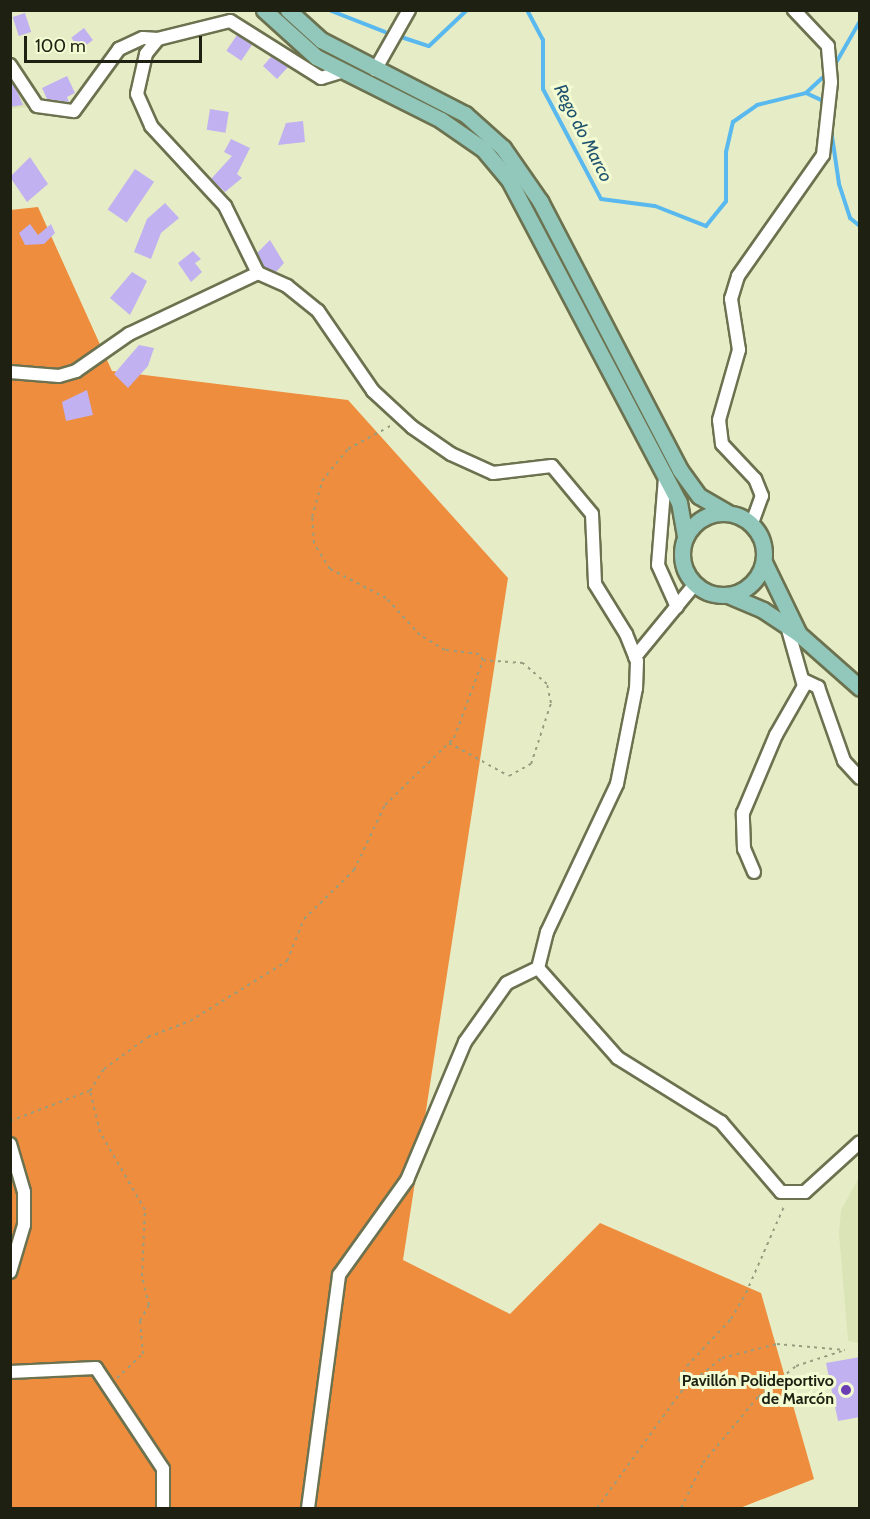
<!DOCTYPE html>
<meta charset="utf-8">
<style>
body{margin:0}
#map{position:relative;width:870px;height:1519px;overflow:hidden;background:#e6edc6;font-family:Cabin,sans-serif}
div>[style]{position:absolute}
[style*='--x']{left:calc(var(--x)*1px);top:calc(var(--y)*1px);width:calc(var(--w)*1px);rotate:calc(var(--a)*1deg)}
.built>*{inset:0;background:#dbe4b6}
.forest>*{inset:0;background:#ee8d3e}
.stream>*{height:4px;margin:-2px;padding:0 2px;transform-origin:2px;border-radius:2px;background:#59b9ef}
.building>*{inset:0;background:#c1b1f0;transform-origin:0 0}
.path>*{height:2px;margin-top:-1px;transform-origin:0;background:repeating-linear-gradient(90deg,#979d7f 0 3px,transparent 0 7.5px)}
.roads{filter:drop-shadow(2px 0 #6c724f) drop-shadow(-2px 0 #6c724f) drop-shadow(0 2px #6c724f) drop-shadow(0 -2px #6c724f)}
.minor>*{height:12px;margin:-6px;padding:0 6px;transform-origin:6px;border-radius:6px;background:#fff}
.major>*{height:15px;margin:-7.5px;padding:0 7.5px;transform-origin:7.5px;border-radius:7.5px;background:#91c8bb}
.major>.ring{margin:-7.5px;padding:0;box-sizing:content-box;background:none;border:15px solid #91c8bb;border-radius:50%}
.dots>*{width:16px;height:16px;translate:-50% -50%;box-sizing:border-box;border:3px solid #f3fbd3;border-radius:50%}
span{translate:-50% -50%;white-space:nowrap;text-align:center;line-height:1.15;-webkit-text-stroke:6px #f3fbd3;paint-order:stroke}
.poi-label{font-size:16px;color:#1e2112;font-weight:700}
.right{translate:-100% -50%;text-align:right}
.water-label{font-size:18px;color:#1f526f;font-style:italic}
.frame{position:absolute;inset:0;border:12px solid #1e2112;pointer-events:none}
.scale{position:absolute;left:24px;top:36px;width:178px;height:27px;box-sizing:border-box;border:3px solid #1e2112;border-top:0;padding-left:8px;font-size:18px;line-height:21px;white-space:nowrap;color:#1e2112;-webkit-text-stroke:4px #f3fbd3;paint-order:stroke}
</style>
<div id="map">
<div class="built">
<i style="clip-path:polygon(11px 65px,37px 106px,11px 109px)"></i>
<i style="clip-path:polygon(859px 1177px,860px 1343px,859px 1343px,848px 1341px,839px 1234px,841px 1210px)"></i>
</div>
<div class="forest">
<i style="clip-path:polygon(38px 207px,112px 371px,348px 400px,508px 578px,403px 1260px,510px 1314px,600px 1223px,761px 1293px,814px 1479px,740px 1508px,11px 1508px,10px 210px)"></i>
</div>
<div class="stream">
<i style="--x:329;--y:10;--w:60;--a:21.4"></i>
<i style="--x:527;--y:10;--w:34;--a:62"></i>
<i style="--x:543;--y:40;--w:49;--a:90"></i>
<i style="--x:543;--y:89;--w:124;--a:62.2"></i>
<i style="--x:601;--y:199;--w:54;--a:7.4"></i>
<i style="--x:655;--y:206;--w:55;--a:21.4"></i>
<i style="--x:706;--y:226;--w:32;--a:-51"></i>
<i style="--x:726;--y:201;--w:49;--a:-90"></i>
<i style="--x:726;--y:152;--w:31;--a:-77"></i>
<i style="--x:733;--y:122;--w:29;--a:-35"></i>
<i style="--x:757;--y:105;--w:50;--a:-13.8"></i>
<i style="--x:806;--y:93;--w:22;--a:-43"></i>
<i style="--x:404;--y:38;--w:26;--a:18"></i>
<i style="--x:429;--y:46;--w:52;--a:-43.5"></i>
<i style="--x:837;--y:61;--w:46;--a:-60.1"></i>
<i style="--x:806;--y:93;--w:17;--a:25"></i>
<i style="--x:831;--y:129;--w:56;--a:81.7"></i>
<i style="--x:839;--y:184;--w:36;--a:72"></i>
<i style="--x:850;--y:218;--w:13;--a:39"></i>
</div>
<div class="building">
<i style="left:25px;top:13px;width:20px;height:13px;rotate:72deg"></i>
<i style="left:84px;top:28px;width:15px;height:16px;rotate:53deg"></i>
<i style="left:237px;top:35px;width:18px;height:19px;rotate:34deg"></i>
<i style="clip-path:polygon(271px 57px,288px 67px,277px 79px,263px 66px)"></i>
<i style="clip-path:polygon(67px 76px,75px 93px,67px 97px,69px 102px,47px 99px,42px 88px)"></i>
<i style="clip-path:polygon(10px 81px,16px 89px,23px 105px,10px 107px)"></i>
<i style="left:210px;top:109px;width:19px;height:21px;rotate:9deg"></i>
<i style="clip-path:polygon(303px 121px,305px 142px,278px 145px,286px 123px)"></i>
<i style="clip-path:polygon(231px 139px,250px 148px,237px 174px,242px 178px,225px 192px,211px 179px,232px 156px,224px 152px)"></i>
<i style="clip-path:polygon(30px 157px,48px 184px,27px 202px,10px 177px)"></i>
<i style="left:135px;top:169px;width:23px;height:49px;rotate:34deg"></i>
<i style="clip-path:polygon(165px 203px,179px 218px,161px 233px,151px 259px,134px 252px,147px 219px)"></i>
<i style="clip-path:polygon(30px 224px,38px 235px,51px 224px,55px 233px,44px 244px,25px 245px,19px 233px)"></i>
<i style="clip-path:polygon(270px 240px,284px 263px,276px 272px,264px 267px,257px 253px)"></i>
<i style="clip-path:polygon(193px 251px,201px 259px,195px 263px,202px 272px,191px 282px,178px 263px)"></i>
<i style="clip-path:polygon(132px 272px,147px 281px,130px 315px,110px 298px)"></i>
<i style="clip-path:polygon(139px 345px,154px 348px,148px 366px,128px 388px,114px 374px)"></i>
<i style="clip-path:polygon(87px 390px,93px 415px,66px 421px,62px 402px)"></i>
<i style="clip-path:polygon(860px 1357px,860px 1417px,838px 1421px,826px 1363px)"></i>
</div>
<div class="path">
<i style="--x:449;--y:743;--w:68;--a:28.8"></i>
<i style="--x:509;--y:776;--w:25;--a:-29"></i>
<i style="--x:531;--y:764;--w:64;--a:-71.8"></i>
<i style="--x:551;--y:703;--w:19;--a:-102"></i>
<i style="--x:547;--y:684;--w:32;--a:-139"></i>
<i style="--x:523;--y:663;--w:39;--a:-176"></i>
<i style="--x:10;--y:1121;--w:85;--a:-20.8"></i>
<i style="--x:117;--y:1378;--w:35;--a:-43"></i>
<i style="--x:143;--y:1354;--w:33;--a:-95"></i>
<i style="--x:140;--y:1321;--w:18;--a:-61"></i>
<i style="--x:149;--y:1305;--w:30;--a:-104"></i>
<i style="--x:142;--y:1276;--w:66;--a:-87.4"></i>
<i style="--x:145;--y:1210;--w:90;--a:-120"></i>
<i style="--x:100;--y:1132;--w:42;--a:-103.7"></i>
<i style="--x:90;--y:1091;--w:26;--a:-58"></i>
<i style="--x:104;--y:1069;--w:54;--a:-36"></i>
<i style="--x:148;--y:1037;--w:45;--a:-20.9"></i>
<i style="--x:190;--y:1021;--w:114;--a:-31.7"></i>
<i style="--x:287;--y:961;--w:45;--a:-68"></i>
<i style="--x:304;--y:919;--w:70;--a:-44.4"></i>
<i style="--x:354;--y:870;--w:72;--a:-64.5"></i>
<i style="--x:385;--y:805;--w:96;--a:-44.2"></i>
<i style="--x:454;--y:738;--w:83;--a:-69.6"></i>
<i style="--x:483;--y:660;--w:7;--a:-124"></i>
<i style="--x:479;--y:654;--w:34;--a:-173"></i>
<i style="--x:445;--y:650;--w:29;--a:-149"></i>
<i style="--x:420;--y:635;--w:50;--a:-132.6"></i>
<i style="--x:386;--y:598;--w:63;--a:-152.6"></i>
<i style="--x:330;--y:569;--w:31;--a:-122"></i>
<i style="--x:314;--y:543;--w:26;--a:-94"></i>
<i style="--x:312;--y:517;--w:37;--a:-74"></i>
<i style="--x:322;--y:481;--w:41;--a:-50.9"></i>
<i style="--x:348;--y:449;--w:50;--a:-28.6"></i>
<i style="--x:683;--y:1389;--w:11;--a:-112"></i>
<i style="--x:679;--y:1379;--w:15;--a:-58"></i>
<i style="--x:687;--y:1366;--w:64;--a:-46.9"></i>
<i style="--x:731;--y:1319;--w:30;--a:-60"></i>
<i style="--x:746;--y:1293;--w:97;--a:-66.3"></i>
<i style="--x:597;--y:1508;--w:147;--a:-54.1"></i>
<i style="--x:683;--y:1389;--w:50;--a:-38.5"></i>
<i style="--x:722;--y:1358;--w:57;--a:-14.3"></i>
<i style="--x:777;--y:1344;--w:68;--a:5"></i>
<i style="--x:681;--y:1508;--w:50;--a:-63.9"></i>
<i style="--x:703;--y:1463;--w:86;--a:-50.2"></i>
<i style="--x:758;--y:1397;--w:49;--a:-39.2"></i>
<i style="--x:796;--y:1366;--w:48;--a:-18.1"></i>
</div>
<div class="roads">
<div class="minor">
<i style="--x:10;--y:65;--w:49;--a:56.6"></i>
<i style="--x:37;--y:106;--w:37;--a:8"></i>
<i style="--x:74;--y:111;--w:77;--a:-54"></i>
<i style="--x:119;--y:49;--w:26;--a:-25"></i>
<i style="--x:143;--y:38;--w:15;--a:4"></i>
<i style="--x:375;--y:70;--w:69;--a:-60.5"></i>
<i style="--x:344;--y:71;--w:24;--a:163"></i>
<i style="--x:321;--y:78;--w:107;--a:-147.9"></i>
<i style="--x:230;--y:21;--w:74;--a:166"></i>
<i style="--x:158;--y:39;--w:19;--a:129"></i>
<i style="--x:146;--y:54;--w:41;--a:102.7"></i>
<i style="--x:137;--y:94;--w:35;--a:66"></i>
<i style="--x:151;--y:126;--w:109;--a:47.2"></i>
<i style="--x:225;--y:206;--w:75;--a:63.8"></i>
<i style="--x:258;--y:273;--w:32;--a:24"></i>
<i style="--x:287;--y:286;--w:40;--a:39"></i>
<i style="--x:318;--y:311;--w:97;--a:55.5"></i>
<i style="--x:373;--y:391;--w:53;--a:42.7"></i>
<i style="--x:412;--y:427;--w:47;--a:34.7"></i>
<i style="--x:451;--y:454;--w:46;--a:24.3"></i>
<i style="--x:493;--y:473;--w:59;--a:-6.8"></i>
<i style="--x:552;--y:466;--w:62;--a:50.2"></i>
<i style="--x:592;--y:514;--w:70;--a:87.5"></i>
<i style="--x:595;--y:584;--w:59;--a:58.2"></i>
<i style="--x:626;--y:634;--w:29;--a:68"></i>
<i style="--x:637;--y:661;--w:27;--a:92"></i>
<i style="--x:636;--y:688;--w:98;--a:101.2"></i>
<i style="--x:617;--y:784;--w:164;--a:115.3"></i>
<i style="--x:547;--y:932;--w:37;--a:104"></i>
<i style="--x:538;--y:968;--w:120;--a:48.4"></i>
<i style="--x:618;--y:1058;--w:121;--a:31.9"></i>
<i style="--x:721;--y:1122;--w:92;--a:49.4"></i>
<i style="--x:781;--y:1192;--w:24;--a:0"></i>
<i style="--x:805;--y:1192;--w:74;--a:-42.3"></i>
<i style="--x:10;--y:372;--w:49;--a:4.7"></i>
<i style="--x:59;--y:376;--w:18;--a:-16"></i>
<i style="--x:76;--y:371;--w:65;--a:-34.9"></i>
<i style="--x:129;--y:334;--w:143;--a:-25.3"></i>
<i style="--x:665;--y:478;--w:87;--a:94.6"></i>
<i style="--x:658;--y:565;--w:46;--a:65.7"></i>
<i style="--x:752;--y:523;--w:29;--a:-70"></i>
<i style="--x:762;--y:496;--w:18;--a:-112"></i>
<i style="--x:755;--y:479;--w:48;--a:-133.3"></i>
<i style="--x:722;--y:444;--w:24;--a:-97"></i>
<i style="--x:719;--y:420;--w:73;--a:-74.1"></i>
<i style="--x:739;--y:350;--w:52;--a:-98.9"></i>
<i style="--x:731;--y:299;--w:24;--a:-73"></i>
<i style="--x:738;--y:276;--w:148;--a:-54.9"></i>
<i style="--x:823;--y:155;--w:73;--a:-83.7"></i>
<i style="--x:831;--y:82;--w:36;--a:-95"></i>
<i style="--x:828;--y:46;--w:50;--a:-133.4"></i>
<i style="--x:635;--y:657;--w:94;--a:-50.6"></i>
<i style="--x:803;--y:680;--w:17;--a:25"></i>
<i style="--x:818;--y:687;--w:78;--a:70.6"></i>
<i style="--x:844;--y:761;--w:23;--a:47"></i>
<i style="--x:754;--y:872;--w:25;--a:-113"></i>
<i style="--x:744;--y:849;--w:36;--a:-92"></i>
<i style="--x:743;--y:813;--w:85;--a:-67.1"></i>
<i style="--x:776;--y:735;--w:56;--a:-60.3"></i>
<i style="--x:804;--y:686;--w:62;--a:-105.8"></i>
<i style="--x:10;--y:1144;--w:50;--a:73.7"></i>
<i style="--x:24;--y:1192;--w:33;--a:90"></i>
<i style="--x:24;--y:1225;--w:49;--a:106.6"></i>
<i style="--x:10;--y:1372;--w:86;--a:-2.7"></i>
<i style="--x:96;--y:1368;--w:121;--a:56.4"></i>
<i style="--x:163;--y:1469;--w:39;--a:90"></i>
<i style="--x:308;--y:1508;--w:235;--a:-82.4"></i>
<i style="--x:339;--y:1275;--w:117;--a:-54.4"></i>
<i style="--x:407;--y:1180;--w:150;--a:-67.2"></i>
<i style="--x:465;--y:1042;--w:72;--a:-54.6"></i>
<i style="--x:507;--y:983;--w:34;--a:-26"></i>
</div>
<div class="major">
<i style="--x:264;--y:10;--w:70;--a:42.1"></i>
<i style="--x:316;--y:57;--w:140;--a:26.7"></i>
<i style="--x:441;--y:120;--w:51;--a:34.6"></i>
<i style="--x:483;--y:149;--w:40;--a:50"></i>
<i style="--x:509;--y:180;--w:364;--a:62.2"></i>
<i style="--x:679;--y:502;--w:36;--a:80"></i>
<i style="--x:288;--y:10;--w:45;--a:42.3"></i>
<i style="--x:321;--y:40;--w:162;--a:27.2"></i>
<i style="--x:465;--y:114;--w:51;--a:41.8"></i>
<i style="--x:503;--y:148;--w:65;--a:55.1"></i>
<i style="--x:540;--y:201;--w:303;--a:62.5"></i>
<i style="--x:680;--y:470;--w:32;--a:54"></i>
<i style="--x:699;--y:496;--w:32;--a:30"></i>
<i class="ring" style="left:682px;top:513px;width:67px;height:67px"></i>
<i style="--x:764;--y:562;--w:78;--a:64.1"></i>
<i style="--x:728;--y:595;--w:38;--a:23"></i>
<i style="--x:763;--y:610;--w:43;--a:33.7"></i>
<i style="--x:799;--y:634;--w:81;--a:41.5"></i>
</div>
</div>
<div class="dots">
<i style="left:846px;top:1390px;background:#6a3db5"></i>
</div>
<div class="poi-label">
<span class="right" style="left:834px;top:1390px">Pavillón Polideportivo<br>de Marcón</span>
</div>
<div class="water-label">
<span style="left:583px;top:133px;rotate:63deg">Rego do Marco</span>
</div>
<div class="frame"></div>
<div class="scale">100 m</div>
</div>
